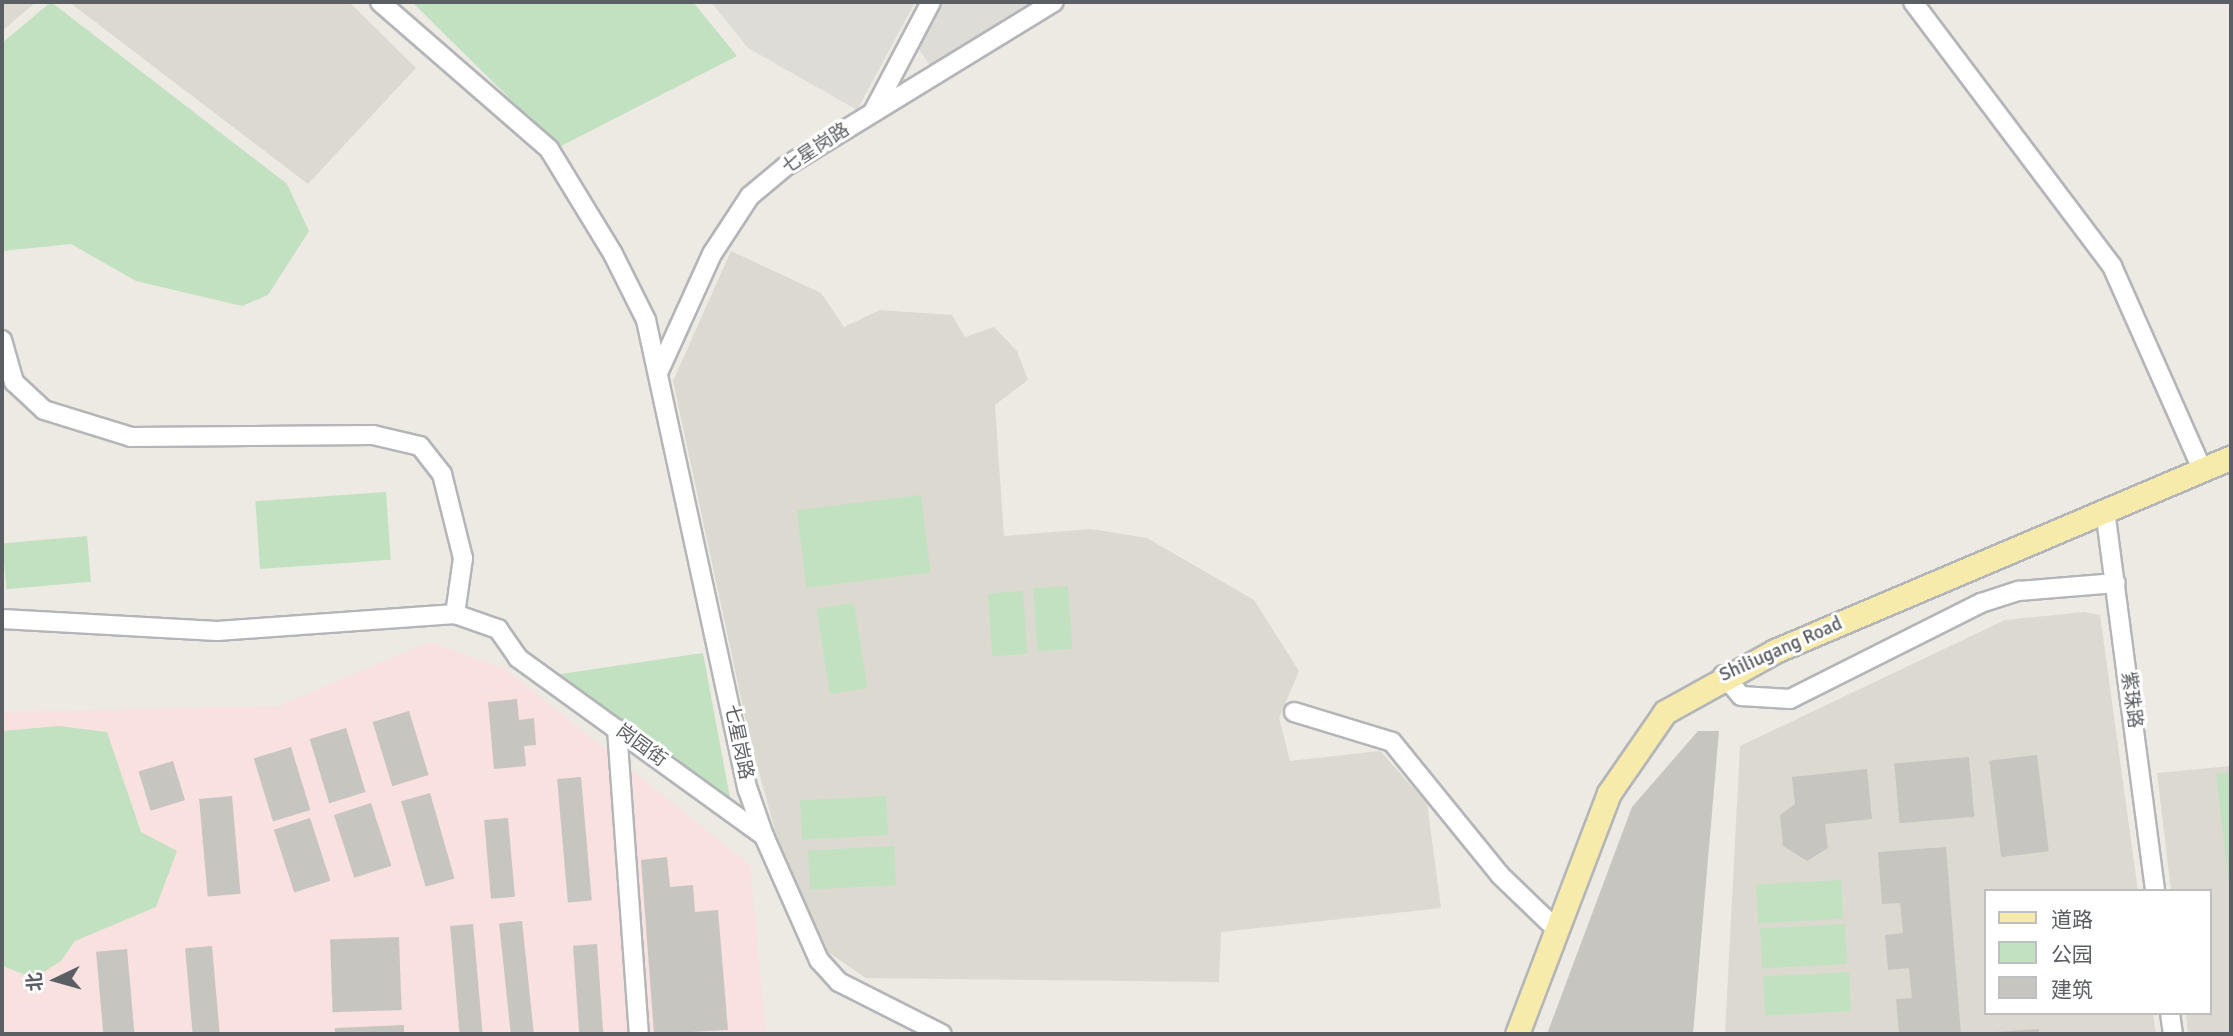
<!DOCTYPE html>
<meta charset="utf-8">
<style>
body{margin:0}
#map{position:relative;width:2233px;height:1036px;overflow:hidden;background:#eceae2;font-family:Signika,"Noto Sans SC",sans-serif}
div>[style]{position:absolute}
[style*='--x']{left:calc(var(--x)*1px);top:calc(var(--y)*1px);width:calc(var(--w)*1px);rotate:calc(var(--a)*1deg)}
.industrial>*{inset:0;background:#dedcd7}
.education>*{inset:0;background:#dcd9d1}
.medical>*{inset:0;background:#f8e1df}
.green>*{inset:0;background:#c1e1c1;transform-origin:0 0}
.building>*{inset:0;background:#c7c5c0;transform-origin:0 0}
.roads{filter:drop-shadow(2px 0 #b3b5b8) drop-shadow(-2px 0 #b3b5b8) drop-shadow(0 2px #b3b5b8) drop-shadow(0 -2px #b3b5b8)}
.minor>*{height:18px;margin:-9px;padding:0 9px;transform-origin:9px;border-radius:9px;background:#fff}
.major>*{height:23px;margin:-11.5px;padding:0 11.5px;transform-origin:11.5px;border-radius:11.5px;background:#f7ebac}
span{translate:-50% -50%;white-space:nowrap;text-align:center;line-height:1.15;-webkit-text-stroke:6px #fff;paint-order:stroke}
.street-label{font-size:19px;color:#5b5e62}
.frame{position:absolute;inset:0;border:4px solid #5b5e62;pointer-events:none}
.legend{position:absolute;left:1984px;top:889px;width:228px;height:126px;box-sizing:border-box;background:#fff;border:2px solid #bdbfc0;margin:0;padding:9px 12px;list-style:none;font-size:21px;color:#5b5e62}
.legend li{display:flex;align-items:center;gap:14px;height:35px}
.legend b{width:35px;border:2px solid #bdbfc0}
.north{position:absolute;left:21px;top:945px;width:70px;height:70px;-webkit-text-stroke:5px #fff;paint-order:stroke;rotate:265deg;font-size:19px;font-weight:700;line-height:28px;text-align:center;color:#5b5e62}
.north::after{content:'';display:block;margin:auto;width:24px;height:32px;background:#5b5e62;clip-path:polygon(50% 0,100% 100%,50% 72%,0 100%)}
</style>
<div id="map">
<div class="industrial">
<i style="clip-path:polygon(711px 2px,915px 2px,857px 110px,748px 48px)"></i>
<i style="clip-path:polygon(935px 2px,1040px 2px,931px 67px,917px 46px)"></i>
</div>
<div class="education">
<i style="clip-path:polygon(2px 2px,36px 2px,2px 31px)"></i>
<i style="clip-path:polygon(69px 2px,349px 2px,416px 68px,308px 184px)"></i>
<i style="clip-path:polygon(731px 251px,821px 293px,844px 327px,880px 310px,952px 315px,965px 337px,994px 327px,1017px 351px,1028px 380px,995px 405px,1004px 536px,1091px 529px,1147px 538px,1254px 600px,1299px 671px,1279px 718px,1290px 761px,1380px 751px,1427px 803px,1441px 908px,1221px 932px,1219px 982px,866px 978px,825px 950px,781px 852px,750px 740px,673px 381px)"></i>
<i style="clip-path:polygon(2084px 612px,2100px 615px,2138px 891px,1986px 891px,1986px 1013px,2153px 1013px,2156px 1034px,1725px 1034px,1740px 746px,2005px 620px)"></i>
<i style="clip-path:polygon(2231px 766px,2231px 1034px,2188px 1034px,2186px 1013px,2210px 1013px,2210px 891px,2171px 891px,2157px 773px)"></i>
</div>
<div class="medical">
<i style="clip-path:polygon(429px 642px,504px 668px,750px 865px,766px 1034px,2px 1034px,2px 712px,279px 706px)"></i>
</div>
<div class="green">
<i style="clip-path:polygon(51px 2px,287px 184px,309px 231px,268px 295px,242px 306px,136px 281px,71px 244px,2px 251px,2px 43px)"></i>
<i style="clip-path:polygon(412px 2px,693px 2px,737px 56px,559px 147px)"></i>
<i style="left:386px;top:492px;width:68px;height:131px;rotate:86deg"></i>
<i style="left:921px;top:495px;width:78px;height:125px;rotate:83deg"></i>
<i style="left:87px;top:536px;width:46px;height:85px;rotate:85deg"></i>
<i style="left:1068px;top:586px;width:63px;height:35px;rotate:86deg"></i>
<i style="left:1023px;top:591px;width:63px;height:35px;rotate:86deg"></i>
<i style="left:854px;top:603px;width:86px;height:38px;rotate:81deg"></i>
<i style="clip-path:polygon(703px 653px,730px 798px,554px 675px)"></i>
<i style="clip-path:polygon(59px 726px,107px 732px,141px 832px,177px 851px,156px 907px,75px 941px,61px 961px,34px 978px,2px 966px,2px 731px)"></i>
<i style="clip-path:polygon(2231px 772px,2231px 901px,2216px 774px)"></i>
<i style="left:886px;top:796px;width:39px;height:86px;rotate:87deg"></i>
<i style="left:894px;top:846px;width:39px;height:86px;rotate:87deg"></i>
<i style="left:1841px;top:880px;width:39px;height:85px;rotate:87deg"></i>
<i style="left:1845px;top:924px;width:40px;height:85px;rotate:87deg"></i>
<i style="left:1849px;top:972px;width:39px;height:86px;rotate:87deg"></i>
</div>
<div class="building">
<i style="clip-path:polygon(517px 699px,519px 720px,534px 718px,536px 745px,524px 746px,526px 766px,494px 769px,488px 702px)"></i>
<i style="left:409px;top:711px;width:67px;height:38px;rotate:73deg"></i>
<i style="left:346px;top:728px;width:67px;height:38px;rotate:73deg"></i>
<i style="clip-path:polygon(1698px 731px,1719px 731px,1693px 1034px,1547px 1034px,1632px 807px)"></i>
<i style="left:291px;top:747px;width:66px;height:39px;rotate:73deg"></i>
<i style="left:2037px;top:755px;width:97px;height:48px;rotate:83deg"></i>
<i style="left:1969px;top:757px;width:60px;height:75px;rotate:85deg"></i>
<i style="left:173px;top:761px;width:41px;height:36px;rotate:73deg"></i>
<i style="clip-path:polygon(1867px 769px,1872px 819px,1825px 824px,1828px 848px,1807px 861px,1783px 846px,1780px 815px,1795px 804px,1792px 777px)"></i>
<i style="left:581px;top:777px;width:124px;height:24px;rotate:85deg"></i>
<i style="left:430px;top:793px;width:89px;height:30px;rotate:74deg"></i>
<i style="left:232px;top:796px;width:98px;height:33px;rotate:85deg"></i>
<i style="left:371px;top:803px;width:66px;height:39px;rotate:72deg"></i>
<i style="left:310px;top:818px;width:66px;height:38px;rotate:72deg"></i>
<i style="left:508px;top:818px;width:79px;height:24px;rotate:85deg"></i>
<i style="clip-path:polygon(1946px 847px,1961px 1034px,1899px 1034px,1896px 999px,1912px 998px,1909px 968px,1888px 970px,1885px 935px,1903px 933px,1900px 903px,1882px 904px,1878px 852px)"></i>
<i style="clip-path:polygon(667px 857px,670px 887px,693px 885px,695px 912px,718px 910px,728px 1030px,654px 1034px,641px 860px)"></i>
<i style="left:522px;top:921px;width:114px;height:23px;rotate:84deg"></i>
<i style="left:473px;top:924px;width:110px;height:23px;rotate:85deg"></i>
<i style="left:399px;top:937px;width:73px;height:69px;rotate:88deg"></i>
<i style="left:597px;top:944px;width:90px;height:24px;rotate:86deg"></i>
<i style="left:212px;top:946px;width:88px;height:27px;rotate:85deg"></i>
<i style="left:127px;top:949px;width:85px;height:31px;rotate:85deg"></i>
<i style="clip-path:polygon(404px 1025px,404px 1034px,335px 1034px,335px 1028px)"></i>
<i style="clip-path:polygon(2039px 1029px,2039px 1034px,1995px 1034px,1995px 1032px)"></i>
</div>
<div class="roads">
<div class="minor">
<i style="--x:380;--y:2;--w:224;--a:41"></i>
<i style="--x:549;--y:149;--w:123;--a:58.6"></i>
<i style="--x:613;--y:254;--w:74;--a:63.4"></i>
<i style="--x:646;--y:320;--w:481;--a:77.8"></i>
<i style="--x:748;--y:790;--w:49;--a:70.8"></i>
<i style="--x:764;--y:836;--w:136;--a:66.1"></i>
<i style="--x:819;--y:960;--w:30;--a:48"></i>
<i style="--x:839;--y:982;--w:115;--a:26.8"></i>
<i style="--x:1913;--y:2;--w:331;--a:53"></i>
<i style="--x:2112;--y:266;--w:222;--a:66.1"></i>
<i style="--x:873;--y:112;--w:124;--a:-62.2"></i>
<i style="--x:2;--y:340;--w:44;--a:74.1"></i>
<i style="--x:14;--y:382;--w:41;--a:43"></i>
<i style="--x:44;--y:410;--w:91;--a:17.2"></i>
<i style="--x:131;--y:437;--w:242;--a:-0.5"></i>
<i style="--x:373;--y:435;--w:48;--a:13.2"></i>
<i style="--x:420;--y:446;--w:36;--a:52"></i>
<i style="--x:442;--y:474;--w:87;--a:76"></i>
<i style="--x:463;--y:558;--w:57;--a:98.1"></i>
<i style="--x:658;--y:373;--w:131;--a:-65.6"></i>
<i style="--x:712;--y:254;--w:69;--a:-56.8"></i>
<i style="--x:750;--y:196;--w:47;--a:-39.8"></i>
<i style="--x:786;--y:166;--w:314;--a:-31.5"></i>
<i style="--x:2105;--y:510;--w:384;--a:82.5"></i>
<i style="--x:2;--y:619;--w:215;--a:3.2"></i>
<i style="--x:217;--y:631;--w:239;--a:-4.1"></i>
<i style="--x:455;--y:614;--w:46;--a:19.2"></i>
<i style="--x:498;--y:629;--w:35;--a:55"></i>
<i style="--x:518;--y:658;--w:304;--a:35.9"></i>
<i style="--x:1723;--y:675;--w:28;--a:49"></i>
<i style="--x:1741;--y:696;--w:49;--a:3.5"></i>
<i style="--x:1790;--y:699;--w:214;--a:-26.7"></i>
<i style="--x:1981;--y:603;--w:40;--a:-18"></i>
<i style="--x:2019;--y:591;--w:97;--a:-4.7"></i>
<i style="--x:1294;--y:712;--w:102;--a:17"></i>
<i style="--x:1392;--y:742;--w:171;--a:50.9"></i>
<i style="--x:1500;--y:875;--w:76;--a:43.9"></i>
<i style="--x:617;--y:729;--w:306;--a:85.9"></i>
<i style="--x:2170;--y:1013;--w:21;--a:82"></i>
</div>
<div class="major">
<i style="--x:1517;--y:1034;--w:258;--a:-69.1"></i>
<i style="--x:1609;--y:793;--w:98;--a:-55.3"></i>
<i style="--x:1665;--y:712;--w:126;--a:-29"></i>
<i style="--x:1775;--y:651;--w:496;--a:-23"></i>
</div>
</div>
<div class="street-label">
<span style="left:816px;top:149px;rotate:-33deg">七星岗路</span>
<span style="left:1781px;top:650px;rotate:-24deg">Shiliugang Road</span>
<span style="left:2131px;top:700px;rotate:83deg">紫珠路</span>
<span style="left:738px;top:742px;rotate:78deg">七星岗路</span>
<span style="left:641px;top:746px;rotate:36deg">岗园街</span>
</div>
<div class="frame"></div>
<ul class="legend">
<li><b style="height:9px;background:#f7ebac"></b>道路</li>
<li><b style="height:19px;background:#c1e1c1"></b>公园</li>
<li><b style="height:19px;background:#c7c5c0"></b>建筑</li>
</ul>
<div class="north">北</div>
</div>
